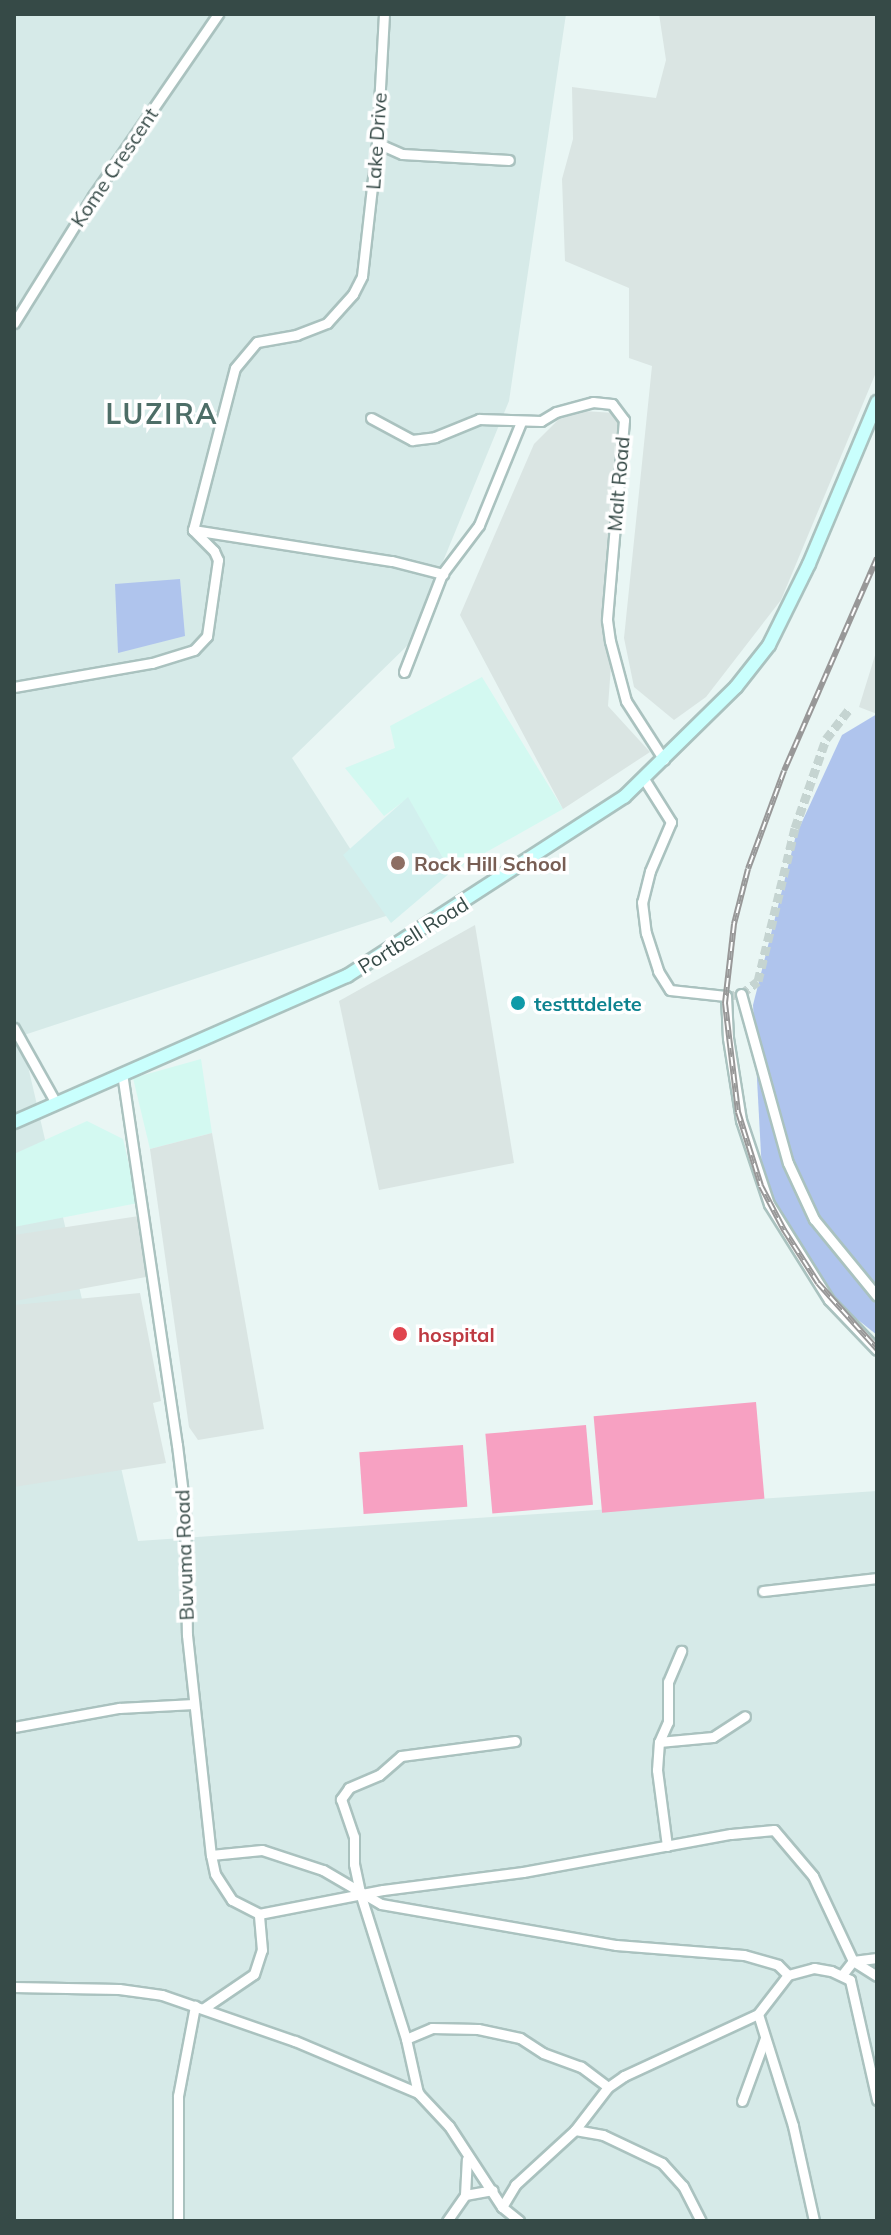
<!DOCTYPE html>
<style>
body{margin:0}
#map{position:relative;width:891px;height:2235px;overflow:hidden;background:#e9f6f4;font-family:Mulish,sans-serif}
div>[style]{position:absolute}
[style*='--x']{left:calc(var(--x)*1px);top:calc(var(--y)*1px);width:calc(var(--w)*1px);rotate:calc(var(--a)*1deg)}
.residential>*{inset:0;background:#d6eae8}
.commercial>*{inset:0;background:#d3f9f1}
.industrial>*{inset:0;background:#dae5e3}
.education>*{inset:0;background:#d2f0ee}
.green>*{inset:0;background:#afc4ed}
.water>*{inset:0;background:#f7a1c2;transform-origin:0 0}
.street-tunnel>*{height:9px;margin-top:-4.5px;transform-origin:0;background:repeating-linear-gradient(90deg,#c5d4d1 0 9px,transparent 0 13.5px)}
.roads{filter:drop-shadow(2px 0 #aac2bf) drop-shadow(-2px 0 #aac2bf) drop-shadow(0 2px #aac2bf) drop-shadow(0 -2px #aac2bf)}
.street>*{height:9px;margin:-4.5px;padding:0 4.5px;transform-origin:4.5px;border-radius:4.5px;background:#fff}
.secondary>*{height:12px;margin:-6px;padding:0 6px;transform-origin:6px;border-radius:6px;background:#c9fffd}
.rail>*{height:6px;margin-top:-3px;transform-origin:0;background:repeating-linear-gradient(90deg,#fff 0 9px,#989898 0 18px);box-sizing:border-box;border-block:2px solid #989898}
.dots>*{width:22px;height:22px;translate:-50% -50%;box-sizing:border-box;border:4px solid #fff;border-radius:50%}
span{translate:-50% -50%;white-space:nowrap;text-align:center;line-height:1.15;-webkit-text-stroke:7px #fff;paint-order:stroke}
.street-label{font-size:20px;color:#364a47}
.education-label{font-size:20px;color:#785e54;font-weight:700}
.left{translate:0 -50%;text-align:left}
.culture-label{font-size:20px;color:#0d838f;font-weight:700}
.health-label{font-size:20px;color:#be3a42;font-weight:700}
.district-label{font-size:28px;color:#4d6e67;font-weight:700;letter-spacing:2px}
.frame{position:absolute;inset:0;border:16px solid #364a47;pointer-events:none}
</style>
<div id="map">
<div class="residential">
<i style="clip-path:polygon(14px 14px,566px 14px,509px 401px,409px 644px,292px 758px,392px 914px,21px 1036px,138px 1541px,877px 1491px,877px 2221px,14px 2221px)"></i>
</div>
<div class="commercial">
<i style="clip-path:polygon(482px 677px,563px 809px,451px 872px,408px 798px,384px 816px,345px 768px,395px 748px,390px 726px)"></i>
<i style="clip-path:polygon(201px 1059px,212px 1133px,150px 1149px,133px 1078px)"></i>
<i style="clip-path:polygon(87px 1121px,123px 1139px,138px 1203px,14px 1227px,14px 1154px)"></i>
</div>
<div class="industrial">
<i style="clip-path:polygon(659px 14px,877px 14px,877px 370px,781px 600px,706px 697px,674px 720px,634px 687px,624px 638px,652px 366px,629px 358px,629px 288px,565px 261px,562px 179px,573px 139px,572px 87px,656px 98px,666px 60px)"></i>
<i style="clip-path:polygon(568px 410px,630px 414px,608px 706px,650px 752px,563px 809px,460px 615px,534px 444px)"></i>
<i style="clip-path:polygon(877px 649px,877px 714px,859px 707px)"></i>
<i style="clip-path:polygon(475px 925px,514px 1163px,379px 1190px,339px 1001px)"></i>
<i style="clip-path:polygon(212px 1133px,264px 1429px,198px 1440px,189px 1427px,150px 1149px)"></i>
<i style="clip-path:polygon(139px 1216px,146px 1277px,14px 1301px,14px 1235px)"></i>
<i style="clip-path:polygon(140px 1293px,161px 1401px,153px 1403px,166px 1463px,14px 1487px,14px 1305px)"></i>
</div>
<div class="education">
<i style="clip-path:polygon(408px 797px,451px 872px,391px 923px,343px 855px)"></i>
</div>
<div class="green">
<i style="clip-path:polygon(180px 579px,185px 636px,118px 653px,115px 584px)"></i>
<i style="clip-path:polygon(877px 714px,877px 1335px,838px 1304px,763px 1191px,753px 1005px,796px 835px,842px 735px)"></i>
</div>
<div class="water">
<i style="left:756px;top:1402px;width:97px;height:163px;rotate:85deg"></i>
<i style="left:586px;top:1425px;width:80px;height:101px;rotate:85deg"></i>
<i style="left:463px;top:1445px;width:62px;height:104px;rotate:86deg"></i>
</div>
<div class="street-tunnel">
<i style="--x:726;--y:996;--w:15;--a:-8"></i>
<i style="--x:741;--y:994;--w:21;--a:-37"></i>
<i style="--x:758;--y:981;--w:157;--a:-76.4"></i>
<i style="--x:795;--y:828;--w:94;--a:-70.8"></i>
<i style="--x:826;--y:739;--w:37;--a:-52"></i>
</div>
<div class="roads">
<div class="street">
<i style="--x:377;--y:143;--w:27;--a:24"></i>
<i style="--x:402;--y:154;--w:107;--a:3.2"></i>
<i style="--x:14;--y:323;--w:150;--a:-58.1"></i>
<i style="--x:93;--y:196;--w:221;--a:-55.5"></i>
<i style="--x:371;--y:418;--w:47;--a:28.2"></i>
<i style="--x:412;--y:440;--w:23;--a:-7"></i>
<i style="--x:435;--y:437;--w:48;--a:-22.2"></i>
<i style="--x:479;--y:419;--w:62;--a:1.8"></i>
<i style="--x:541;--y:421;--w:17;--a:-31"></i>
<i style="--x:556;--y:412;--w:38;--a:-15"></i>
<i style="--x:593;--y:402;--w:19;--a:6"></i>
<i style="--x:612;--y:404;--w:20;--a:53"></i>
<i style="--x:624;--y:420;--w:201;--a:94.9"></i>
<i style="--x:607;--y:620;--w:21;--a:82"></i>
<i style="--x:610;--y:641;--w:62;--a:75.1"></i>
<i style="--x:626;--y:701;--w:70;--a:57.2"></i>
<i style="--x:193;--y:530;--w:201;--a:8.9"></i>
<i style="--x:392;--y:561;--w:53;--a:14.3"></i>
<i style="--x:404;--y:672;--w:105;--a:-68.8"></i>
<i style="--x:442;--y:574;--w:61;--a:-52.9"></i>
<i style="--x:479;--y:525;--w:111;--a:-67.8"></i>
<i style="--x:14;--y:687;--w:140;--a:-9.9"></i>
<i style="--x:152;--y:663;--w:44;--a:-17.2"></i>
<i style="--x:194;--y:650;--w:19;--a:-47"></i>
<i style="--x:207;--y:636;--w:77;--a:-81.8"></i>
<i style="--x:218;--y:560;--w:10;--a:-114"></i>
<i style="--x:214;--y:551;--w:30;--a:-135"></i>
<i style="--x:193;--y:530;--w:167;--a:-75.5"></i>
<i style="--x:235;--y:368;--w:34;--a:-50"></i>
<i style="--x:257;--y:342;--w:40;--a:-10"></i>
<i style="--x:296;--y:335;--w:33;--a:-21"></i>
<i style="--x:327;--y:323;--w:39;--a:-48"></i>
<i style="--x:353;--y:294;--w:20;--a:-63"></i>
<i style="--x:362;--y:276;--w:134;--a:-83.6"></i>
<i style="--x:377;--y:143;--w:129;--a:-86.9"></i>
<i style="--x:644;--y:779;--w:51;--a:57.9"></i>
<i style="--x:671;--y:822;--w:53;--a:113.2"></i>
<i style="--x:650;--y:871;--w:32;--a:104"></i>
<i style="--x:642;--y:902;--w:31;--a:83"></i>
<i style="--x:646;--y:933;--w:40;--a:72"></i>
<i style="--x:658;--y:971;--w:22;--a:58"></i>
<i style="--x:670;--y:990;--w:56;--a:6.1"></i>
<i style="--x:726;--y:996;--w:42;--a:87.3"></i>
<i style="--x:728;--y:1038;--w:83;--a:81"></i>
<i style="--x:741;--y:1120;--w:89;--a:71.6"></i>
<i style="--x:769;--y:1204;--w:113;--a:58"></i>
<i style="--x:829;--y:1300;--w:69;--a:46.2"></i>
<i style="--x:741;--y:994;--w:175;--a:74.5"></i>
<i style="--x:788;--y:1163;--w:62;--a:65.1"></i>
<i style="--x:814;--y:1219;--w:99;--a:50.7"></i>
<i style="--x:14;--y:1028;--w:86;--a:60.8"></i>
<i style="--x:122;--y:1073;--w:376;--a:81.6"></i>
<i style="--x:177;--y:1445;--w:65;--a:83"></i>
<i style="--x:185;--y:1510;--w:125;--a:89.1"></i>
<i style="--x:187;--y:1635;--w:221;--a:83.8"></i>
<i style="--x:211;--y:1855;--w:19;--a:78"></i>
<i style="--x:215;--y:1874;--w:31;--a:57"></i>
<i style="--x:232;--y:1900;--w:30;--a:27"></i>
<i style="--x:259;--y:1914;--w:126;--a:-11"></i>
<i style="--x:383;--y:1890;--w:141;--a:-7.3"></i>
<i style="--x:523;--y:1872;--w:211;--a:-10.4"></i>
<i style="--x:731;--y:1834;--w:43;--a:-5.3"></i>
<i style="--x:774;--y:1830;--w:60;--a:49.7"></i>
<i style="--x:813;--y:1876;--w:94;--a:64.8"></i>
<i style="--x:853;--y:1961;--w:28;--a:32"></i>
<i style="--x:763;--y:1591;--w:115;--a:-6.5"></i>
<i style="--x:14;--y:1727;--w:107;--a:-10.3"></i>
<i style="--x:119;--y:1708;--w:75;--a:-3.1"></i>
<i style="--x:515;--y:1741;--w:115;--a:172.5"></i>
<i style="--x:401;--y:1756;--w:29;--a:139"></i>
<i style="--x:379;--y:1775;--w:33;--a:157"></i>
<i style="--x:349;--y:1788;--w:14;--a:126"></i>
<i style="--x:341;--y:1799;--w:40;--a:71.1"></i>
<i style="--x:354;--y:1837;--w:27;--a:90"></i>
<i style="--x:354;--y:1864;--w:33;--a:78"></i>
<i style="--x:361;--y:1896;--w:150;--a:72.5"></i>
<i style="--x:406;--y:2039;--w:55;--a:77.5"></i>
<i style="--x:418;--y:2093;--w:45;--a:46.8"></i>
<i style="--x:449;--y:2126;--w:97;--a:56.8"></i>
<i style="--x:502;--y:2207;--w:22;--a:39"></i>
<i style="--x:659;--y:1742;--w:22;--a:-66"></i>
<i style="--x:668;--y:1722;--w:40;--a:-90"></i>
<i style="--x:668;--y:1682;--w:34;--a:-67"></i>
<i style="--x:667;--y:1846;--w:77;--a:-97.5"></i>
<i style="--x:657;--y:1770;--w:28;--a:-86"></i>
<i style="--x:659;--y:1742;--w:54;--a:-5.3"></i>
<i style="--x:713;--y:1737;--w:38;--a:-33"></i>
<i style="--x:211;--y:1855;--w:51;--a:-5.6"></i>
<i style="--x:262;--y:1850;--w:64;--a:18.2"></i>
<i style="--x:323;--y:1870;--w:67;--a:30.4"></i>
<i style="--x:381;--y:1904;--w:239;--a:9.9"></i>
<i style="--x:616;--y:1945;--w:128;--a:4.5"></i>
<i style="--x:744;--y:1955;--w:35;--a:16"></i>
<i style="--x:778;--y:1965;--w:14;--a:45"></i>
<i style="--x:788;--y:1975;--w:49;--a:127.6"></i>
<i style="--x:758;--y:2014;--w:148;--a:155.2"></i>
<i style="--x:624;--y:2076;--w:19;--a:145"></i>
<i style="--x:608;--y:2087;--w:34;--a:-143"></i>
<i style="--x:581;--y:2067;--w:40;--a:-159.8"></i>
<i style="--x:543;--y:2053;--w:27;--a:-147"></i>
<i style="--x:520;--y:2038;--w:43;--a:-167.9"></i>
<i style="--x:478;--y:2029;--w:46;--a:-178.8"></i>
<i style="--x:432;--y:2028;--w:28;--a:157"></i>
<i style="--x:788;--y:1975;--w:27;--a:-15"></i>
<i style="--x:814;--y:1968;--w:17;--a:10"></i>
<i style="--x:831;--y:1971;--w:21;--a:25"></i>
<i style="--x:850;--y:1980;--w:123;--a:77.3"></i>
<i style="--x:842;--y:1975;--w:18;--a:-52"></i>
<i style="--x:853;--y:1961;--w:24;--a:-7"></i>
<i style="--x:14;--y:1987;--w:105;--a:1.1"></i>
<i style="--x:119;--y:1989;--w:43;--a:7.9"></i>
<i style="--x:162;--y:1995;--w:141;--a:19.1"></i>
<i style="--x:295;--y:2041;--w:134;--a:22.9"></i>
<i style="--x:204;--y:2008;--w:60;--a:-34.2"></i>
<i style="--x:254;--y:1974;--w:25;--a:-72"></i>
<i style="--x:262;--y:1950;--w:36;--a:-95"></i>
<i style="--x:758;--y:2014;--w:117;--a:72.6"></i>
<i style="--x:793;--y:2126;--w:97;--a:77.5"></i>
<i style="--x:742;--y:2101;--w:67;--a:-69.9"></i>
<i style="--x:575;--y:2130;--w:54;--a:-52.5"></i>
<i style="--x:465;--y:2195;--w:36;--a:-87"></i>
<i style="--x:502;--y:2207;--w:26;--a:-59"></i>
<i style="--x:515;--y:2185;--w:81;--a:-42.5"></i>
<i style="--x:575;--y:2130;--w:28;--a:10"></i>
<i style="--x:603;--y:2135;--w:65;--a:25.4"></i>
<i style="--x:662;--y:2163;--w:31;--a:48"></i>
<i style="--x:683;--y:2186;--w:39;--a:63"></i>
<i style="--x:178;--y:2221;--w:125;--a:-90"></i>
<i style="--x:178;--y:2096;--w:92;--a:-79.3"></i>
<i style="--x:447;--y:2221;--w:32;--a:-55"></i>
<i style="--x:465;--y:2195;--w:28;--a:-10"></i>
</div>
<div class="secondary">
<i style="--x:14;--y:1122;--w:364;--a:-23.7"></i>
<i style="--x:347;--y:976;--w:330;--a:-32.9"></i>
<i style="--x:624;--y:797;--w:157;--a:-44.5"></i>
<i style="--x:736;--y:687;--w:53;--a:-51.8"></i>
<i style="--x:769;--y:645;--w:90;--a:-63.7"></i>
<i style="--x:809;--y:564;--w:176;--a:-67.2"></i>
</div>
</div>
<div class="rail">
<i style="--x:877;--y:558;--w:232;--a:113.6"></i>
<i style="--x:784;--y:771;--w:104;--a:110.2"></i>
<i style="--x:748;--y:869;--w:57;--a:104.3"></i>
<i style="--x:734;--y:924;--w:80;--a:96.5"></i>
<i style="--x:725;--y:1003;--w:110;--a:83.2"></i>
<i style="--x:738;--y:1112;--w:77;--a:72.7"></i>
<i style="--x:761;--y:1186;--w:50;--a:62.4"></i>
<i style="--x:784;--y:1230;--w:63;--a:57.3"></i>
<i style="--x:818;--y:1283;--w:89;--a:48.2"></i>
</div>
<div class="dots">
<i style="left:398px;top:863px;background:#8d6e63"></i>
<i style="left:518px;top:1003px;background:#0f9aa8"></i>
<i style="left:400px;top:1334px;background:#e0444e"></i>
</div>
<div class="street-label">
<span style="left:376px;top:141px;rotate:-86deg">Lake Drive</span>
<span style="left:114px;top:167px;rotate:-56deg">Kome Crescent</span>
<span style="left:618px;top:484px;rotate:-85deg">Malt Road</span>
<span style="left:413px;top:935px;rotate:-32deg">Portbell Road</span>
<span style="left:184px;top:1555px;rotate:-92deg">Buvuma Road</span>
</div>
<div class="education-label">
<span class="left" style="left:414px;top:863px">Rock Hill School</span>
</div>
<div class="culture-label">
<span class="left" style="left:534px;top:1003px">testttdelete</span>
</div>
<div class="health-label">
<span class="left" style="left:418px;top:1334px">hospital</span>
</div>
<div class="district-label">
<span style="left:162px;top:414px">LUZIRA</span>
</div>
<div class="frame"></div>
</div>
